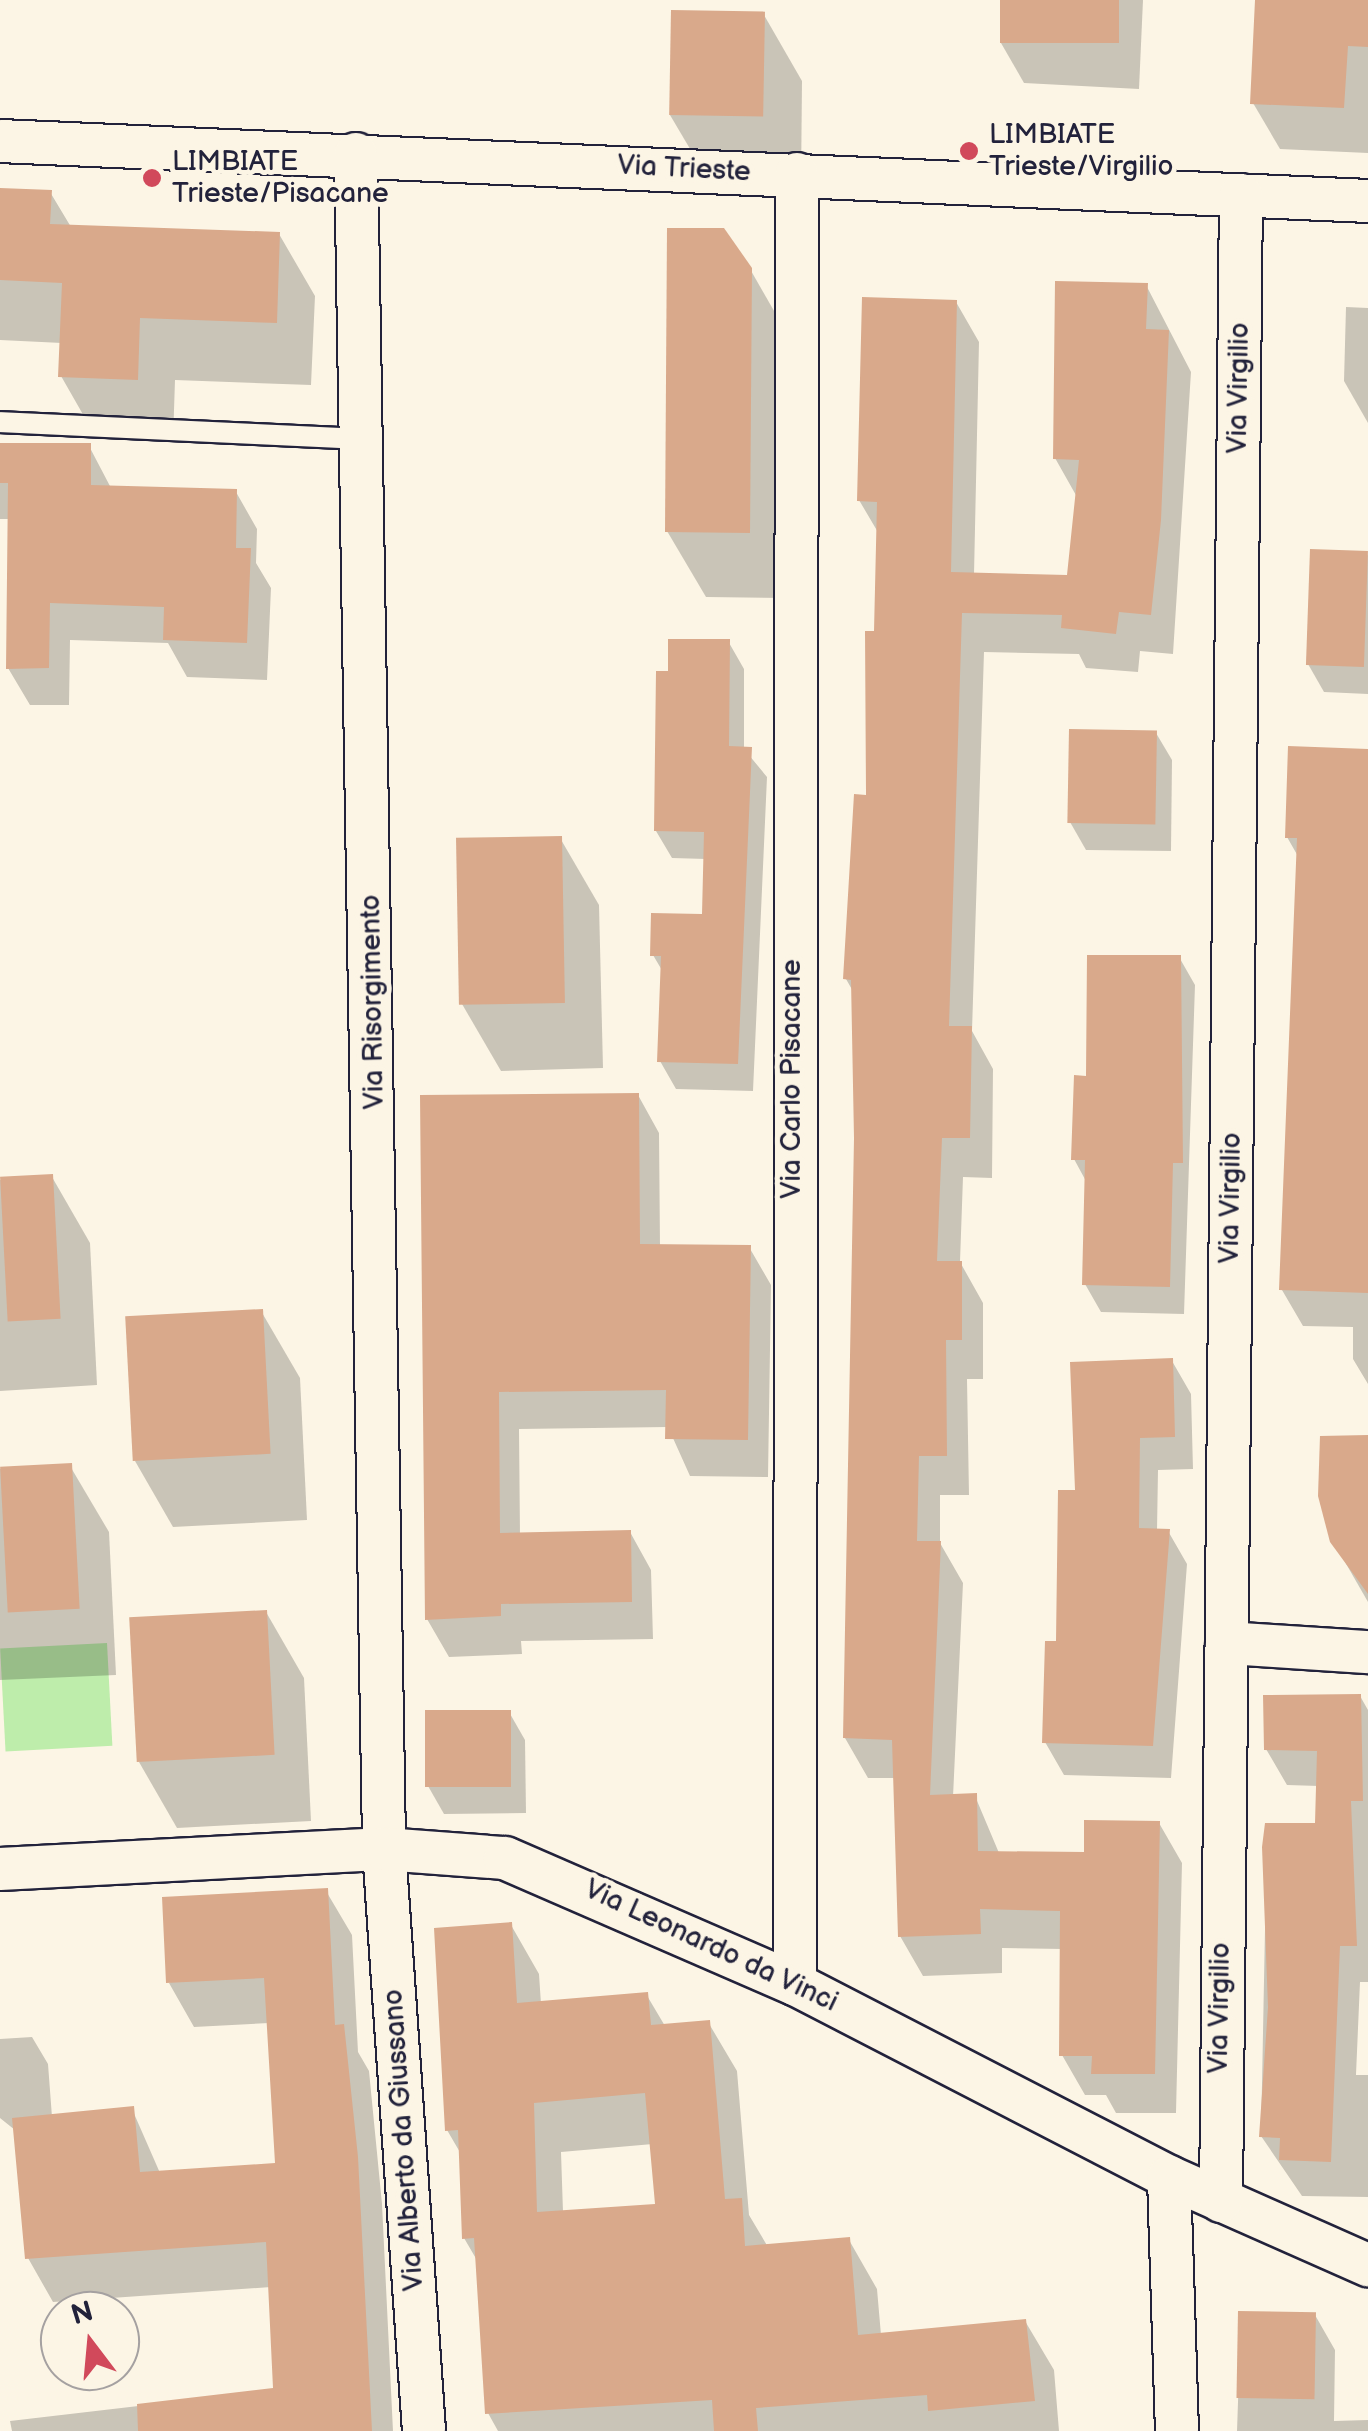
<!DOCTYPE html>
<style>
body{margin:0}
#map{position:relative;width:1368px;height:2431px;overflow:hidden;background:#fcf5e5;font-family:"Balsamiq Sans",sans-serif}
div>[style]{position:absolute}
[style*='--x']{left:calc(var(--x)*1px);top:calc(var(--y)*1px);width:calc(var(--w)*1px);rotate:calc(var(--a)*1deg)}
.green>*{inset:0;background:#beedab;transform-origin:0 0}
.shadow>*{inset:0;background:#0003}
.building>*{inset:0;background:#d9a98b;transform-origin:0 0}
.roads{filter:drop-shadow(2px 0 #22223b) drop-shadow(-2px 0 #22223b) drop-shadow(0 2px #22223b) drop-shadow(0 -2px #22223b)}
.service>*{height:20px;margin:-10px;padding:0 10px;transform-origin:10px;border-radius:10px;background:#fcf5e5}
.minor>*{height:42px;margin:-21px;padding:0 21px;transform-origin:21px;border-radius:21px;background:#fcf5e5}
.dots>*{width:28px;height:28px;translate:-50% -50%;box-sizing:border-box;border:5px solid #fcf5e5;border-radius:50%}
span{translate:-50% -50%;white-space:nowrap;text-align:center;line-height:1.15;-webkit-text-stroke:10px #fcf5e5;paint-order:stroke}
.poi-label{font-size:28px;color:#22223b}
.left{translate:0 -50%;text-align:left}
.street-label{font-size:28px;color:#22223b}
.north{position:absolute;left:40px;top:2291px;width:100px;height:100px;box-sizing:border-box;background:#fcf5e5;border:2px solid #a5a1a1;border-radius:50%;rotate:344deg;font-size:28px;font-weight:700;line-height:40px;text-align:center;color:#22223b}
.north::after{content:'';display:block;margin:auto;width:35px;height:45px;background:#d1495b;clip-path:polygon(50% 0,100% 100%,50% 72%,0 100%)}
</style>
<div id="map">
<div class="green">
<i style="left:107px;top:1643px;width:103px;height:107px;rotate:87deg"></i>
</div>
<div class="shadow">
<i style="clip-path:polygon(1003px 0,1143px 0,1139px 89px,1024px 83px,1001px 43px)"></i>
<i style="clip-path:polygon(1257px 0,1368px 0,1368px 153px,1280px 149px,1253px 103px)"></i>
<i style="clip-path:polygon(764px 15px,802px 81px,801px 184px,709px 181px,670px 115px)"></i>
<i style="clip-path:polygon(0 190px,50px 192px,71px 227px,279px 234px,315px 296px,311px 385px,175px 380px,173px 441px,97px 439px,61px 376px,62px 343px,0 340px)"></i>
<i style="clip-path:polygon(750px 269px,789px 337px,787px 598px,706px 597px,667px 531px)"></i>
<i style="clip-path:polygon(1146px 285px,1191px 372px,1173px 654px,1140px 651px,1138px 672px,1086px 668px,1079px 654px,984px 652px,972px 1031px,993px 1069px,992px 1178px,963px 1177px,960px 1262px,983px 1303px,983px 1379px,967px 1379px,969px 1495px,940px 1495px,940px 1543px,963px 1583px,953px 1797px,975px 1796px,999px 1853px,1087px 1854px,1159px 1823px,1182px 1863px,1176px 2113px,1116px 2113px,1106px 2095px,1085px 2095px,1062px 2055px,1063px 1949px,1002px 1948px,1002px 1973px,923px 1976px,900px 1936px,896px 1778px,868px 1778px,845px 1738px,856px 1138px,854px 993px,846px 979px,868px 797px,879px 534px,859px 500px,956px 302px,979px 342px,974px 575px,1069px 578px,1077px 497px,1055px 458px)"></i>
<i style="clip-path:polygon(1346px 307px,1368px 308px,1368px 423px,1344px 381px)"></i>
<i style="clip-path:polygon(0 446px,89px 446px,111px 488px,236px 492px,257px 529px,256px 563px,271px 588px,267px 680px,187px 677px,168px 643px,70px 640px,69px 705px,30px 705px,8px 668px,10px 519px,0 519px)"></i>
<i style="clip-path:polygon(1368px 554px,1368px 694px,1324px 692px,1308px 664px)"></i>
<i style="clip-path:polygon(728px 641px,744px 669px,744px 749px,767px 777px,753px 1091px,676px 1089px,660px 1061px,663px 972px,653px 955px,704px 917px,706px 859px,672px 858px,656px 831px,670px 674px)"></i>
<i style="clip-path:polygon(1156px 733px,1172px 760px,1171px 851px,1086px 850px,1070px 822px)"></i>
<i style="clip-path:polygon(1368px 752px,1368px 1384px,1353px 1359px,1353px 1327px,1303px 1326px,1282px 1290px,1299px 858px,1287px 837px)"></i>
<i style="clip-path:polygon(560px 838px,599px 905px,603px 1068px,501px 1071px,462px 1004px)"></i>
<i style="clip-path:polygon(1179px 957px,1195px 985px,1184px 1314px,1101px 1312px,1085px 1284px,1087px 1183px,1074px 1159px,1089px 1078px)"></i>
<i style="clip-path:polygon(638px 1095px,659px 1133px,660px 1246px,749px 1247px,771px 1285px,768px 1477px,690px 1476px,668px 1427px,519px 1429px,520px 1535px,630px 1532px,651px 1570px,653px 1639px,521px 1641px,522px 1654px,449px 1657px,427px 1619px,423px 1097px)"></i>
<i style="clip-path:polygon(52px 1177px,90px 1243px,97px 1385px,0 1391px,0 1180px)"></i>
<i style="clip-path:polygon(261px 1311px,300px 1378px,307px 1520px,173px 1527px,135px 1461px)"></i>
<i style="clip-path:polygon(1172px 1361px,1191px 1394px,1193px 1469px,1158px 1470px,1157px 1531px,1168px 1531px,1187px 1564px,1171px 1778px,1064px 1775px,1045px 1742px,1077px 1493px)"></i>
<i style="clip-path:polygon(1368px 1438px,1368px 1602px,1333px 1541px)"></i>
<i style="clip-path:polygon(70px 1466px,109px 1532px,116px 1675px,0 1680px,0 1469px)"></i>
<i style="clip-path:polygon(266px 1612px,304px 1678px,311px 1821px,177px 1828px,139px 1762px)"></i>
<i style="clip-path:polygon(1360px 1696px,1368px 1710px,1368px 1982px,1360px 1982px,1356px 2075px,1368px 2075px,1368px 2197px,1302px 2196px,1261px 2136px,1267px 1825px,1318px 1826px,1319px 1786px,1287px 1785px,1266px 1749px)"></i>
<i style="clip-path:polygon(509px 1712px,525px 1740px,526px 1813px,444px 1814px,428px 1786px)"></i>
<i style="clip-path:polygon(326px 1891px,352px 1935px,358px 2052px,369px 2071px,382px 2204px,393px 2431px,12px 2431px,10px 2421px,276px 2390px,271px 2287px,53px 2302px,28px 2258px,15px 2130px,0 2118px,0 2039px,32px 2037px,48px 2064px,52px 2117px,132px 2109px,160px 2173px,278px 2165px,269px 2023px,194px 2027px,169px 1983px)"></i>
<i style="clip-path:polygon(evenodd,511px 1925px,539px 1974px,541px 2004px,646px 1994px,665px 2026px,708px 2022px,737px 2071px,749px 2215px,768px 2247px,849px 2240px,877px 2289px,881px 2335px,1025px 2321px,1054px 2370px,1059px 2431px,498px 2431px,488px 2413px,478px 2262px,464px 2238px,461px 2154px,447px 2130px,511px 1925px,653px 2144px,658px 2206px,563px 2212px,561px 2152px,653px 2144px)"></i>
<i style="clip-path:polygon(1241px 2313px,1315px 2315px,1335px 2350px,1334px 2421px,1368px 2420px,1368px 2431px,1237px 2431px)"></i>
</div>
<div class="building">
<i style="left:1000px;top:0;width:119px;height:43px"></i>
<i style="clip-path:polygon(1255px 0,1368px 0,1368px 47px,1348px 46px,1344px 108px,1250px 104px)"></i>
<i style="left:671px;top:10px;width:94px;height:105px;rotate:1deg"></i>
<i style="clip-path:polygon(0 188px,52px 190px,50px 224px,280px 232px,277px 323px,140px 318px,138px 380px,58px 377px,62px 283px,0 280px)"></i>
<i style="clip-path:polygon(667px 228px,724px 228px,752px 268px,750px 533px,665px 532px)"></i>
<i style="clip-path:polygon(1055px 281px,1148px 283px,1146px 329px,1169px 330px,1161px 520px,1151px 615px,1119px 612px,1116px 634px,1061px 628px,1062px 615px,962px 613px,949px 1026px,972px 1026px,970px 1138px,942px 1138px,937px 1261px,962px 1261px,962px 1340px,946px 1340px,947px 1456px,919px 1456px,917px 1541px,941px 1541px,930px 1795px,977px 1793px,978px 1851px,1084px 1852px,1084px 1820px,1160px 1821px,1155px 2074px,1091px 2074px,1092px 2056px,1059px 2056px,1060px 1911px,980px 1909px,981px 1934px,898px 1937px,892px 1740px,843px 1738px,854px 1138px,851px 980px,843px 979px,854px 794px,866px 795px,865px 631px,874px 631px,877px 502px,857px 501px,862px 297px,957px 300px,951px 572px,1067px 575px,1079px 460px,1053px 459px)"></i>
<i style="clip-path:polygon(0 443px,91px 443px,91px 485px,237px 489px,236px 548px,251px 548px,247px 643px,163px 640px,164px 607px,50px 603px,49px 668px,6px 669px,8px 483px,0 483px)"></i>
<i style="left:1310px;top:549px;width:58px;height:116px;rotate:2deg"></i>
<i style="clip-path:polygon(668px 639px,730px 639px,729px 746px,752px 747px,738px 1064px,657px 1062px,661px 956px,650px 956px,651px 913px,702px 914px,704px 832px,654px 831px,656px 671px,668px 671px)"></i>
<i style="left:1069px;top:729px;width:88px;height:94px;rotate:1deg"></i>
<i style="clip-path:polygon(1288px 746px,1368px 749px,1368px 1293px,1279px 1290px,1297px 838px,1285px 838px)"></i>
<i style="left:562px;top:836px;width:167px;height:106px;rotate:89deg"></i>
<i style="clip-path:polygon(1087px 955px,1181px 955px,1183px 1163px,1173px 1163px,1170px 1287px,1082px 1285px,1085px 1160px,1071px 1160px,1074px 1075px,1086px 1076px)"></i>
<i style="clip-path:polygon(639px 1093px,640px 1244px,751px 1245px,748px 1440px,665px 1439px,666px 1390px,499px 1392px,500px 1533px,631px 1530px,632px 1602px,501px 1604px,501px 1616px,425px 1620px,420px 1095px)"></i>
<i style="left:53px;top:1174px;width:145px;height:53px;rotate:87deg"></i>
<i style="left:263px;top:1309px;width:145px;height:138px;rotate:87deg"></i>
<i style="clip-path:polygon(1173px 1358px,1175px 1437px,1140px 1438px,1139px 1528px,1170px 1529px,1153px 1746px,1042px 1743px,1045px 1641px,1056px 1641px,1058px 1490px,1075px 1490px,1070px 1362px)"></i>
<i style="clip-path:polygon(1368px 1435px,1368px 1594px,1330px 1542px,1318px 1496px,1320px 1436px)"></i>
<i style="left:72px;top:1463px;width:146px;height:72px;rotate:87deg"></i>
<i style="left:267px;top:1610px;width:145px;height:138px;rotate:87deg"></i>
<i style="clip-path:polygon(1361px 1694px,1363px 1801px,1351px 1801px,1357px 1946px,1340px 1946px,1331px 2162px,1279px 2160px,1280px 2138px,1259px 2137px,1268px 2007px,1262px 1847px,1265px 1823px,1315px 1823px,1317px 1751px,1264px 1750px,1263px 1695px)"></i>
<i style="left:425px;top:1710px;width:86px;height:77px"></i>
<i style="clip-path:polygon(328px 1888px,335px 2025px,344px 2024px,358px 2157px,372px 2431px,138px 2431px,137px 2404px,273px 2388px,266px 2242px,25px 2259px,12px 2118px,134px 2106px,140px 2172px,275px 2163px,264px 1978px,166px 1983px,162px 1897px)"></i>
<i style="clip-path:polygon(evenodd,512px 1922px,517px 2003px,648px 1992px,651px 2025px,710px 2020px,725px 2199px,742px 2198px,745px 2246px,850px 2237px,858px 2335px,1026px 2319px,1035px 2401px,928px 2411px,927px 2395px,756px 2408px,758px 2431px,714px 2431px,712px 2400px,485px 2414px,474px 2238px,462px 2239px,458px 2130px,445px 2131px,434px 1928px,512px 1922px,645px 2093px,655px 2204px,537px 2212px,534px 2103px,645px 2093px)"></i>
<i style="left:1238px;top:2311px;width:78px;height:87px;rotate:1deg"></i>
</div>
<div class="roads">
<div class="service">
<i style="--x:0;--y:422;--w:363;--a:2.7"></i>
</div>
<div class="minor">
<i style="--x:0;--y:141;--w:1369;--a:2.51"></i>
<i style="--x:356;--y:154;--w:1695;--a:89.05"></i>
<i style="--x:384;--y:1849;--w:583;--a:86.07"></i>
<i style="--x:1227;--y:1643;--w:141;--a:3.7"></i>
<i style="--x:0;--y:1869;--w:385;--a:-3"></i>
<i style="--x:384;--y:1849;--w:121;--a:4.3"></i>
<i style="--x:505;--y:1858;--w:316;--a:23.5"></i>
<i style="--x:795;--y:1984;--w:421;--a:27.3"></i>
<i style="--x:1169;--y:2177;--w:218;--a:23.9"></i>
<i style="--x:795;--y:1984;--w:1810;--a:-89.94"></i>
<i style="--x:1169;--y:2177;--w:254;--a:88.2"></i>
<i style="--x:1221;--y:2201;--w:2006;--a:-89.43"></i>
</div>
</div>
<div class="dots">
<i style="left:969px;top:151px;background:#d1495b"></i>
<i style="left:152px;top:178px;background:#d1495b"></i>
</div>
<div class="poi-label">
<span class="left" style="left:989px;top:151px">LIMBIATE<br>Trieste/Virgilio</span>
<span class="left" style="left:172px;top:178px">LIMBIATE<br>Trieste/Pisacane</span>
</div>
<div class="street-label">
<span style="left:684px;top:169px;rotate:3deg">Via Trieste</span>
<span style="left:1239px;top:388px;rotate:-89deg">Via Virgilio</span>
<span style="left:373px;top:1002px;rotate:-91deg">Via Risorgimento</span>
<span style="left:792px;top:1079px;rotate:-90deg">Via Carlo Pisacane</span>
<span style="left:1231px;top:1198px;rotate:-89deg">Via Virgilio</span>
<span style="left:711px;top:1946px;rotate:25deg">Via Leonardo da Vinci</span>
<span style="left:1220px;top:2008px;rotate:-89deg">Via Virgilio</span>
<span style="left:404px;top:2140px;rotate:-94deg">Via Alberto da Giussano</span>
</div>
<div class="north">N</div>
</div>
